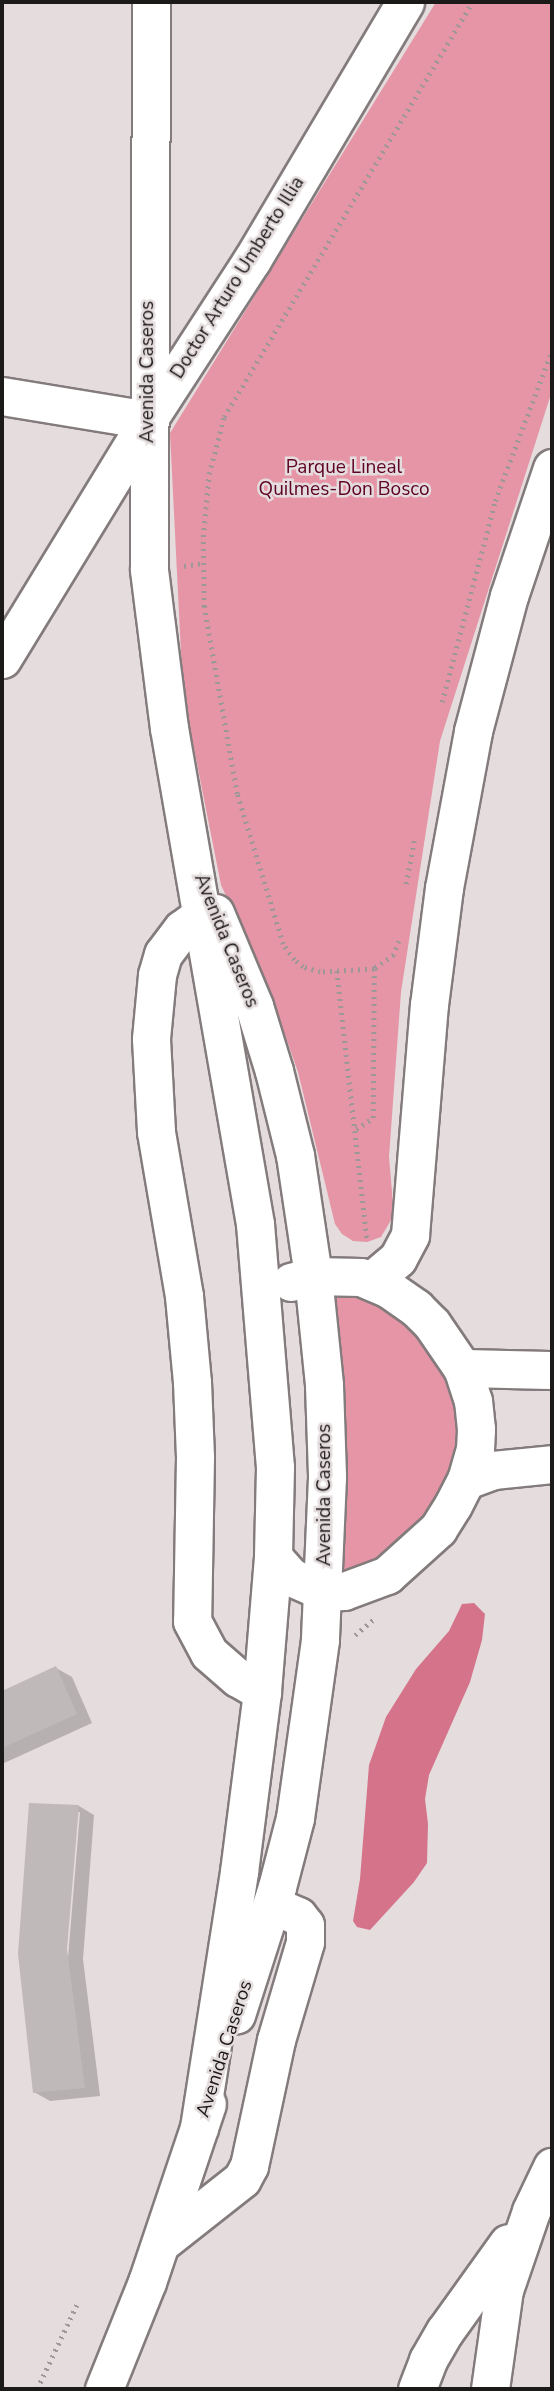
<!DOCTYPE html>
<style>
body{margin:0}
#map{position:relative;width:554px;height:2391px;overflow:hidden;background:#e4dcdd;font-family:"Nunito Sans",sans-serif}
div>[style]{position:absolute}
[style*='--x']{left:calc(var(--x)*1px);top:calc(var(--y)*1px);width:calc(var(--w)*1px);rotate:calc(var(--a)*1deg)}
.green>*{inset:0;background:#e595a5}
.water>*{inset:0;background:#d47389}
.shadow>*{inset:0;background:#0003}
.building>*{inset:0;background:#c0b9ba}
.path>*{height:4.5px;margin-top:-2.25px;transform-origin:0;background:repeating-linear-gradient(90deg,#9e9798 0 2px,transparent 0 7px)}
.roads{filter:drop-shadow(2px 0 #837b7c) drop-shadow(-2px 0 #837b7c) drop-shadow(0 2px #837b7c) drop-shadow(0 -2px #837b7c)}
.minor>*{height:37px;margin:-18.5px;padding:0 18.5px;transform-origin:18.5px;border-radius:18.5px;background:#fff}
span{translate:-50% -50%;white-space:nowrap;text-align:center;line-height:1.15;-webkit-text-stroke:5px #e4dcdd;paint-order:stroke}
.street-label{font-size:19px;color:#1c1919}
.park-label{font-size:19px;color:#5e0226}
.frame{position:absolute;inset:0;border:4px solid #1c1919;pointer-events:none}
</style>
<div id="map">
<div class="green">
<i style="clip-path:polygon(436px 2px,552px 2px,552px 391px,440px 741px,401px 992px,389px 1157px,394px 1215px,381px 1237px,367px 1242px,353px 1241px,342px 1234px,335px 1224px,298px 1072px,265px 978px,221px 885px,183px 693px,170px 433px)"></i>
<i style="clip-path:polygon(313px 1276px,389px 1289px,473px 1401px,438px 1529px,324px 1592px)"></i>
</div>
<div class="water">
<i style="clip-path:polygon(474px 1603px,485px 1614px,482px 1640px,470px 1682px,429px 1775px,425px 1799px,428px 1824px,427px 1863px,414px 1882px,370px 1930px,357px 1927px,353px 1921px,360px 1879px,369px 1765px,386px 1717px,416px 1669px,449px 1631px,462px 1604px)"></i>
</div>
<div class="shadow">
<i style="clip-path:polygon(56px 1668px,72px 1677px,92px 1723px,2px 1764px,2px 1693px)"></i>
<i style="clip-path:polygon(evenodd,31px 1804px,79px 1806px,94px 1815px,83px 1959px,100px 2096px,50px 2101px,34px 2092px,19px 1954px,31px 1804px,77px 1812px,80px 1812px,68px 1958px,65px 1958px,77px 1812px)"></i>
</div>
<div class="building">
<i style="clip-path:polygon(56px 1666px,77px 1714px,2px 1748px,2px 1691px)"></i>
<i style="clip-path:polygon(29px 1803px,79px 1805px,67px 1949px,85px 2088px,33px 2093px,18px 1954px)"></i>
</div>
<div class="path">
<i style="--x:184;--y:566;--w:20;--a:-9"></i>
<i style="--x:442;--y:702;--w:208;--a:-75.2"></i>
<i style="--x:495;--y:501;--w:161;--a:-69.3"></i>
<i style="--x:406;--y:884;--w:44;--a:-79.5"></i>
<i style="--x:399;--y:941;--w:15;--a:110"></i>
<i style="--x:394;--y:955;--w:24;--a:145"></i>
<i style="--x:374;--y:969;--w:54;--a:176.8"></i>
<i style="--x:320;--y:972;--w:18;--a:-164"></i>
<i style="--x:303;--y:967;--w:11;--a:-142"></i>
<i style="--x:294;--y:960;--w:19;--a:-125"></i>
<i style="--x:283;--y:944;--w:157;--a:-107"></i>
<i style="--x:237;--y:794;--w:190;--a:-100"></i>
<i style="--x:204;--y:607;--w:70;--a:-90.8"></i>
<i style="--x:203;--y:537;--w:63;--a:-84.6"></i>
<i style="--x:209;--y:474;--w:59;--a:-75.3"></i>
<i style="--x:224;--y:417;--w:483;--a:-59.1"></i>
<i style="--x:337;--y:971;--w:269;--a:83.6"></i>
<i style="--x:356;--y:1129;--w:20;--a:-33"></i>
<i style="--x:373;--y:1118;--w:149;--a:-89.6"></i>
<i style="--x:355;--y:1635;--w:26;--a:-40"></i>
<i style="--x:37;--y:2389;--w:96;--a:-64.8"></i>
</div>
<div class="roads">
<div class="minor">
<i style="--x:151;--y:2;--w:568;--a:90.2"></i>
<i style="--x:149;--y:570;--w:159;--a:82.8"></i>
<i style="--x:169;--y:728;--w:503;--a:80.16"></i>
<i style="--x:255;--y:1224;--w:244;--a:85.3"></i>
<i style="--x:275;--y:1467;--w:90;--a:91.3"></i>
<i style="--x:273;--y:1557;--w:135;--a:94.7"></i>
<i style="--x:262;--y:1692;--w:181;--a:97.3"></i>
<i style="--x:239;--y:1872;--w:259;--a:98.9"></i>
<i style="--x:2;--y:396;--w:148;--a:9.3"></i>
<i style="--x:2;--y:659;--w:280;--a:-58.6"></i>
<i style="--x:148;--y:420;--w:191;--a:-57"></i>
<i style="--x:252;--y:260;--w:300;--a:-59.3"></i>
<i style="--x:215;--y:913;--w:101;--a:67.2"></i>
<i style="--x:254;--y:1006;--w:68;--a:72.9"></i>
<i style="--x:274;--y:1071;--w:87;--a:76"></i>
<i style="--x:295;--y:1155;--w:122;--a:81.5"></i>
<i style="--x:313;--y:1276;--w:110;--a:84.2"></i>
<i style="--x:324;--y:1385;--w:92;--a:88.1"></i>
<i style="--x:327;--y:1477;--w:163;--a:92.5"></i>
<i style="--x:320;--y:1640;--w:180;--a:98"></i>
<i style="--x:295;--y:1818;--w:71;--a:104.6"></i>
<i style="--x:277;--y:1887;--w:134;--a:107.8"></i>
<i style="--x:200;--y:916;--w:22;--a:144"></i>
<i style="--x:182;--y:929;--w:31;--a:127"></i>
<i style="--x:163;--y:954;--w:22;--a:106"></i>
<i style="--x:157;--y:975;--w:64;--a:95.4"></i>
<i style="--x:151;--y:1039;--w:93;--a:86.9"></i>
<i style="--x:156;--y:1132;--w:166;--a:80.3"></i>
<i style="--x:184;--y:1296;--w:86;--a:84.7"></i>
<i style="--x:192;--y:1382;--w:75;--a:87.7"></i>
<i style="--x:195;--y:1457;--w:164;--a:91"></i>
<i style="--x:192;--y:1621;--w:36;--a:62"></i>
<i style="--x:209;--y:1653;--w:38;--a:41"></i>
<i style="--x:238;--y:1678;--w:28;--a:30"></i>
<i style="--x:371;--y:1281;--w:35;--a:-40"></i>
<i style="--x:398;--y:1258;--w:26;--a:-62"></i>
<i style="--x:410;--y:1235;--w:231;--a:-85.3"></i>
<i style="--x:429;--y:1005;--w:118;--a:-82.7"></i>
<i style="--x:444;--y:888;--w:160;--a:-79.5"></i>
<i style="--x:473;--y:731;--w:140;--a:-75.1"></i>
<i style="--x:509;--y:596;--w:135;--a:-71.4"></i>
<i style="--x:462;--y:1368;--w:90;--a:1.3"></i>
<i style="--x:466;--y:1480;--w:29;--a:-20"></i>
<i style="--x:493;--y:1470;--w:59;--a:-5.8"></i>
<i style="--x:273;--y:1557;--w:27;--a:48"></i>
<i style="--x:291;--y:1577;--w:36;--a:24"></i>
<i style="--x:324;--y:1592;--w:20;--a:-3"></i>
<i style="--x:344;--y:1591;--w:46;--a:-20.4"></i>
<i style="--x:387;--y:1575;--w:69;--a:-42"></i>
<i style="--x:438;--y:1529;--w:28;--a:-58"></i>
<i style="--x:453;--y:1505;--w:28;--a:-63"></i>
<i style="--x:466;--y:1480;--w:32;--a:-74"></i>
<i style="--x:475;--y:1449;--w:20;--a:-87"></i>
<i style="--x:476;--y:1429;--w:28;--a:-96"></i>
<i style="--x:473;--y:1401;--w:35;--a:-108"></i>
<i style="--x:462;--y:1368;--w:53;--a:-124.3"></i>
<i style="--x:432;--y:1324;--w:23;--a:-135"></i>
<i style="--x:416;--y:1308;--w:33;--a:-145"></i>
<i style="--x:389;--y:1289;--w:30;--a:-157"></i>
<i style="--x:361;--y:1277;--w:48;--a:-178.8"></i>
<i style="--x:313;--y:1276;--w:23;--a:165"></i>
<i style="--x:161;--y:2243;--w:103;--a:-38.3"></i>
<i style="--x:242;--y:2179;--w:15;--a:-62"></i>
<i style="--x:249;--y:2166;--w:129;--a:-77.9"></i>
<i style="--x:276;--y:2040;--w:102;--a:-73.5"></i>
<i style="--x:305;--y:1942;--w:17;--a:-90"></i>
<i style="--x:305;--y:1925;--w:11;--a:-128"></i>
<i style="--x:298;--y:1916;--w:28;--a:-157"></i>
<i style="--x:104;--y:2389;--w:115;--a:-68.1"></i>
<i style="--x:147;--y:2282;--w:188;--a:-71.4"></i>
<i style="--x:417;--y:2389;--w:31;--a:-69"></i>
<i style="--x:428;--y:2360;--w:34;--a:-60"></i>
<i style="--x:445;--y:2331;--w:108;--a:-54.4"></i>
<i style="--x:490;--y:2389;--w:100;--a:-82"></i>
<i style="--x:504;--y:2290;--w:83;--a:-71.1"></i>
<i style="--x:531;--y:2211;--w:49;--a:-64.5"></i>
</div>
</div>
<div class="street-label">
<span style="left:238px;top:278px;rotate:-58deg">Doctor Arturo Umberto Illia</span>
<span style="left:148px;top:372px;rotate:-90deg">Avenida Caseros</span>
<span style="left:226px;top:941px;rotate:68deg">Avenida Caseros</span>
<span style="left:325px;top:1495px;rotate:-90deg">Avenida Caseros</span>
<span style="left:225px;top:2049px;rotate:-72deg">Avenida Caseros</span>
</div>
<div class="park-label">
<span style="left:344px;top:479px">Parque Lineal<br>Quilmes-Don Bosco</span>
</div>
<div class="frame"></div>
</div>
